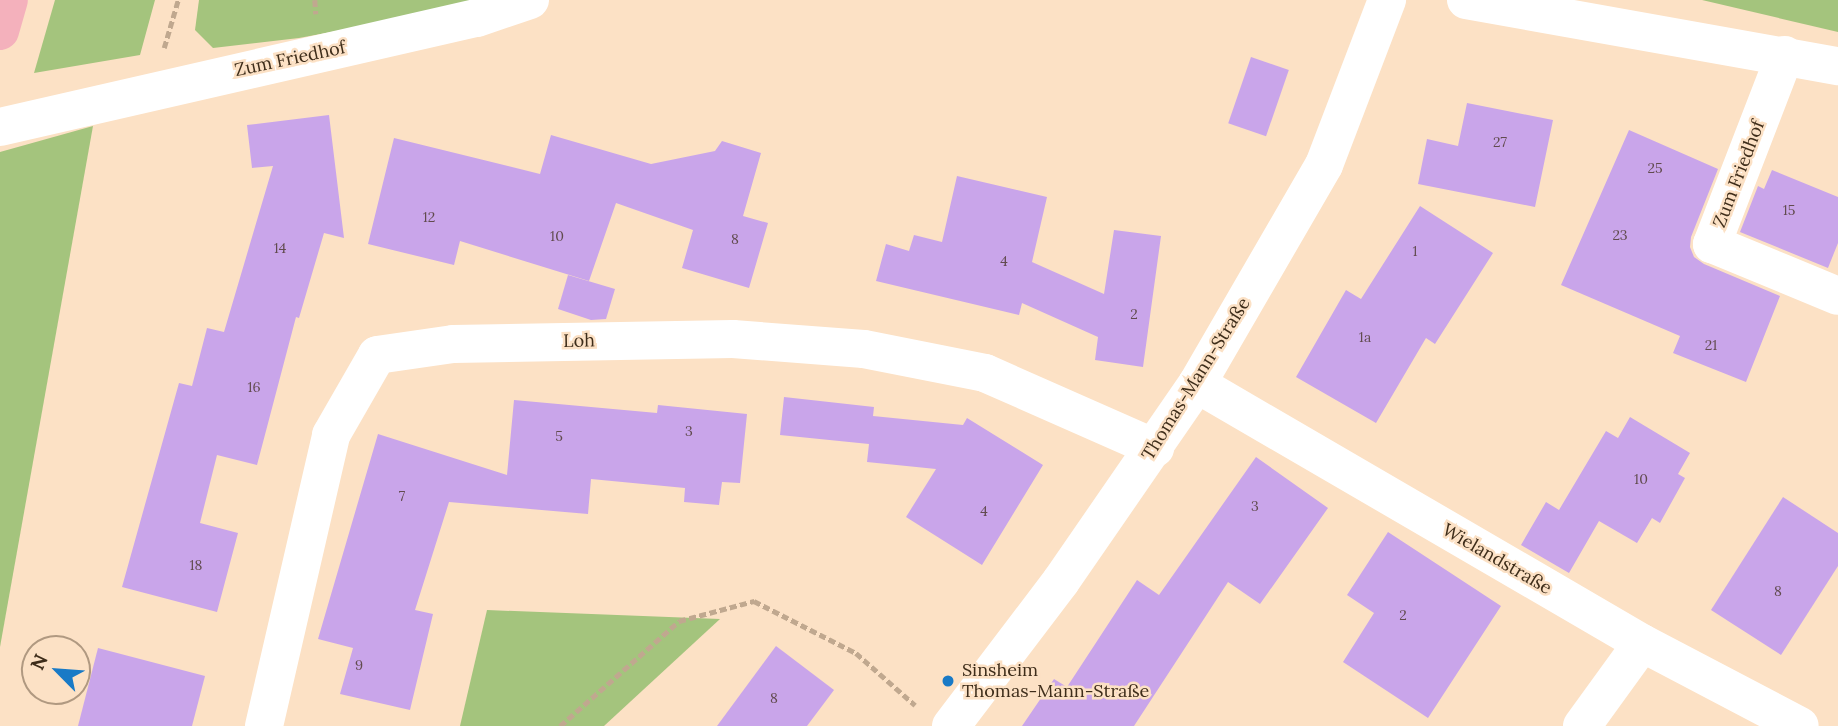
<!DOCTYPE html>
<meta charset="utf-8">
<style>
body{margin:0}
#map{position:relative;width:1838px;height:726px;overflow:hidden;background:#fce1c5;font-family:Lora,serif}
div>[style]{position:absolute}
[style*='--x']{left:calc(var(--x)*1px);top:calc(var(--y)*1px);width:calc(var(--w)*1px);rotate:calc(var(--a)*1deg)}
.green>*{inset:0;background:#a4c47d}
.building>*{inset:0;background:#c9a5ea;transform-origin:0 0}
.path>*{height:4.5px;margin-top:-2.25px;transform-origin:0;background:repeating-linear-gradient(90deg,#c0a88f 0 7px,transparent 0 10.5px)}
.street>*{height:38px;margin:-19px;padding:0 19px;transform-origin:19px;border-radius:19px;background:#fff}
.highway>*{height:38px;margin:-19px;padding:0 19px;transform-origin:19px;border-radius:19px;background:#f4b1bc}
.dots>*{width:19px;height:19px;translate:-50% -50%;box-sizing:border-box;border:4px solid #fce1c5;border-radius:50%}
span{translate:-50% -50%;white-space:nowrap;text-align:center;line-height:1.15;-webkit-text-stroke:5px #fce1c5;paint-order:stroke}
.number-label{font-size:14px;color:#614b4e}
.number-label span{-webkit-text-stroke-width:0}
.street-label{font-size:18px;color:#3e2d1a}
.poi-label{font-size:18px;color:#3e2d1a}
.left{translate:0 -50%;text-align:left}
.north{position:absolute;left:21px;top:635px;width:70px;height:70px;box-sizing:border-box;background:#fce1c5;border:2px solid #b09981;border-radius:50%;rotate:295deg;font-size:19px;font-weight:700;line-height:28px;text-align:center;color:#3e2d1a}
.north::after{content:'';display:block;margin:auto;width:24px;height:32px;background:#197ac6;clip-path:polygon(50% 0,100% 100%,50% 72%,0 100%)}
</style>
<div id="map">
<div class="green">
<i style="clip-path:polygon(55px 0,155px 0,140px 55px,34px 73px)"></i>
<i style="clip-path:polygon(199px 0,486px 0,461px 8px,299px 38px,213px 48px,195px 30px)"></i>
<i style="clip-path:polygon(1702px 0,1838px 0,1838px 32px)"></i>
<i style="clip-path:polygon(93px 126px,0 647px,0 152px)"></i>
<i style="clip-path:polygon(487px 610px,720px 619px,604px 726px,460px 726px)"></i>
</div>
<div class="building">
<i style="left:1251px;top:57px;width:40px;height:70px;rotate:19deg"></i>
<i style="clip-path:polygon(1467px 103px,1553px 120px,1535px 207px,1418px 184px,1427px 139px,1458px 146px)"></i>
<i style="clip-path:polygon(329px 115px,344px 238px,324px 233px,299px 318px,296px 317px,257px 465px,217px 455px,200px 523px,238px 533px,217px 612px,122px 587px,179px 383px,192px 386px,207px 328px,224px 332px,273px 166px,252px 168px,247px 125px)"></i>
<i style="clip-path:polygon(1629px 130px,1718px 169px,1691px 237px,1690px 247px,1694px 257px,1704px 264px,1780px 296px,1746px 382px,1673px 353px,1680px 336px,1561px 285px)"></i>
<i style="clip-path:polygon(551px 135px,651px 164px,715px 151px,722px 141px,761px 153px,743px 216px,768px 223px,749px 288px,682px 268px,693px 230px,616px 203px,589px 281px,460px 241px,454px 265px,368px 244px,394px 138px,540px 174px)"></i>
<i style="clip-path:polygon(1772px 170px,1838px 197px,1838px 243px,1828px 268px,1740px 232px,1758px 186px,1764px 189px)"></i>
<i style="clip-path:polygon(957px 176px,1047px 197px,1032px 262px,1104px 294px,1114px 230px,1161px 236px,1143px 367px,1095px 360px,1098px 337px,1022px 303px,1019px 315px,876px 281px,886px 244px,909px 251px,914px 235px,942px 242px)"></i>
<i style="clip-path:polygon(1420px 206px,1493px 253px,1435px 344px,1426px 338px,1376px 423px,1296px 377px,1346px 290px,1361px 299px)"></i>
<i style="clip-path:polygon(568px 275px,615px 289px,606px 319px,591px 320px,558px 309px)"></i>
<i style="clip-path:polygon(784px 397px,874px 407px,873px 416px,963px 425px,967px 418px,1043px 465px,982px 565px,906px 517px,936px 469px,867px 462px,869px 444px,780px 435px)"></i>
<i style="clip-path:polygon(514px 400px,657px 413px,658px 405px,747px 414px,740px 483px,722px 482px,719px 505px,684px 502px,685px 488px,591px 479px,588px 514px,449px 502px,415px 610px,433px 614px,410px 710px,340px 694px,353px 648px,318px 639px,378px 434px,507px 475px)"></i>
<i style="clip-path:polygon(1630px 417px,1690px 453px,1678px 474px,1685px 478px,1660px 523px,1652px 518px,1637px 543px,1599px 521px,1569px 573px,1521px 545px,1546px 502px,1559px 510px,1606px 431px,1618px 438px)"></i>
<i style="clip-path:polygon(1256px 457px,1328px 508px,1260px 604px,1228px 582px,1134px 726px,1022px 726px,1054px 679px,1067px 687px,1137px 580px,1159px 595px)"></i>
<i style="clip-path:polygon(1783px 497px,1838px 533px,1838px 566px,1781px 655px,1711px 610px)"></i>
<i style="clip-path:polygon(1388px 532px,1501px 606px,1428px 718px,1343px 662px,1374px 613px,1347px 595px)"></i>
<i style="clip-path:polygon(776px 646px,834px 690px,807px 726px,717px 726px)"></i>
<i style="clip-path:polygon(98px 648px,205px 676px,192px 726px,78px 726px)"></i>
</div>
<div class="path">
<i style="--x:315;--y:0;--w:14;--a:86"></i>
<i style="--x:164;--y:48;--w:50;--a:-73.7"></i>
<i style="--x:560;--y:726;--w:159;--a:-41.4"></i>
<i style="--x:679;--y:621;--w:78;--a:-14.9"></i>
<i style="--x:754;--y:601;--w:114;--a:27"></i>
<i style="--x:856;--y:653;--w:79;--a:41.4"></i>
</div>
<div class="street">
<i style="--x:1466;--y:0;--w:378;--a:10.1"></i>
<i style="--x:1785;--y:55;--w:203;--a:111.1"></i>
<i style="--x:1712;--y:244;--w:136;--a:22.4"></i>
<i style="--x:0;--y:127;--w:489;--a:-12.9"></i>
<i style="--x:477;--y:18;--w:56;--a:-18.8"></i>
<i style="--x:1197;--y:384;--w:515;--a:30.2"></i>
<i style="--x:1642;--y:643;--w:178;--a:27.7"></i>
<i style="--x:264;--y:726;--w:299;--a:-77"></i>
<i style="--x:331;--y:435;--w:92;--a:-60.1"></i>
<i style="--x:377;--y:355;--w:77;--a:-8.2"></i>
<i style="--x:453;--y:344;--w:280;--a:-1"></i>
<i style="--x:733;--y:339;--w:131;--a:4.4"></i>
<i style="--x:864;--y:349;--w:123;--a:11.2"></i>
<i style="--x:985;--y:373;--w:186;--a:23.8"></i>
<i style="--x:951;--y:726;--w:182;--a:-52.8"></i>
<i style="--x:1061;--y:581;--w:239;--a:-55.4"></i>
<i style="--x:1197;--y:384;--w:253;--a:-59.9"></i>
<i style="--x:1324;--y:165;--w:177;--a:-69.1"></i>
<i style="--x:1582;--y:726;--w:102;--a:-54.1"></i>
</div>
<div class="highway">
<i style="--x:0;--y:31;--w:32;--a:-74"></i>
</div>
<div class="dots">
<i style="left:948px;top:681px;background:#197ac6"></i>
</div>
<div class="number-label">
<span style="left:1500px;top:142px">27</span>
<span style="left:1655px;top:168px">25</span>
<span style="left:1789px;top:210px">15</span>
<span style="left:429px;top:217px">12</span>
<span style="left:1620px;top:235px">23</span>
<span style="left:557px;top:236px">10</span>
<span style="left:735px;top:239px">8</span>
<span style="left:280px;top:248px">14</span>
<span style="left:1415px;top:251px">1</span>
<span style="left:1004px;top:261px">4</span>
<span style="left:1134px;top:314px">2</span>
<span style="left:1365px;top:337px">1a</span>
<span style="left:1711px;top:345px">21</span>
<span style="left:254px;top:387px">16</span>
<span style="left:689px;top:431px">3</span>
<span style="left:559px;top:436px">5</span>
<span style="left:1641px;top:479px">10</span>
<span style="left:402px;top:496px">7</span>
<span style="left:1255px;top:506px">3</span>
<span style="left:984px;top:511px">4</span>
<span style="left:196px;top:565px">18</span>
<span style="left:1778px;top:591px">8</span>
<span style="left:1403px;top:615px">2</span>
<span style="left:359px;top:665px">9</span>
<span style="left:774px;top:698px">8</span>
</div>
<div class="street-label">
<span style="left:290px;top:59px;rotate:-12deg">Zum Friedhof</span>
<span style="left:1739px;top:174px;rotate:-69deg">Zum Friedhof</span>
<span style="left:579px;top:341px;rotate:-1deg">Loh</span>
<span style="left:1196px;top:379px;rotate:-58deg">Thomas-Mann-Straße</span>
<span style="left:1497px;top:559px;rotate:30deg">Wielandstraße</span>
</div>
<div class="poi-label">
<span class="left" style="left:962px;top:681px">Sinsheim<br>Thomas-Mann-Straße</span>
</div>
<div class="north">N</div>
</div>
